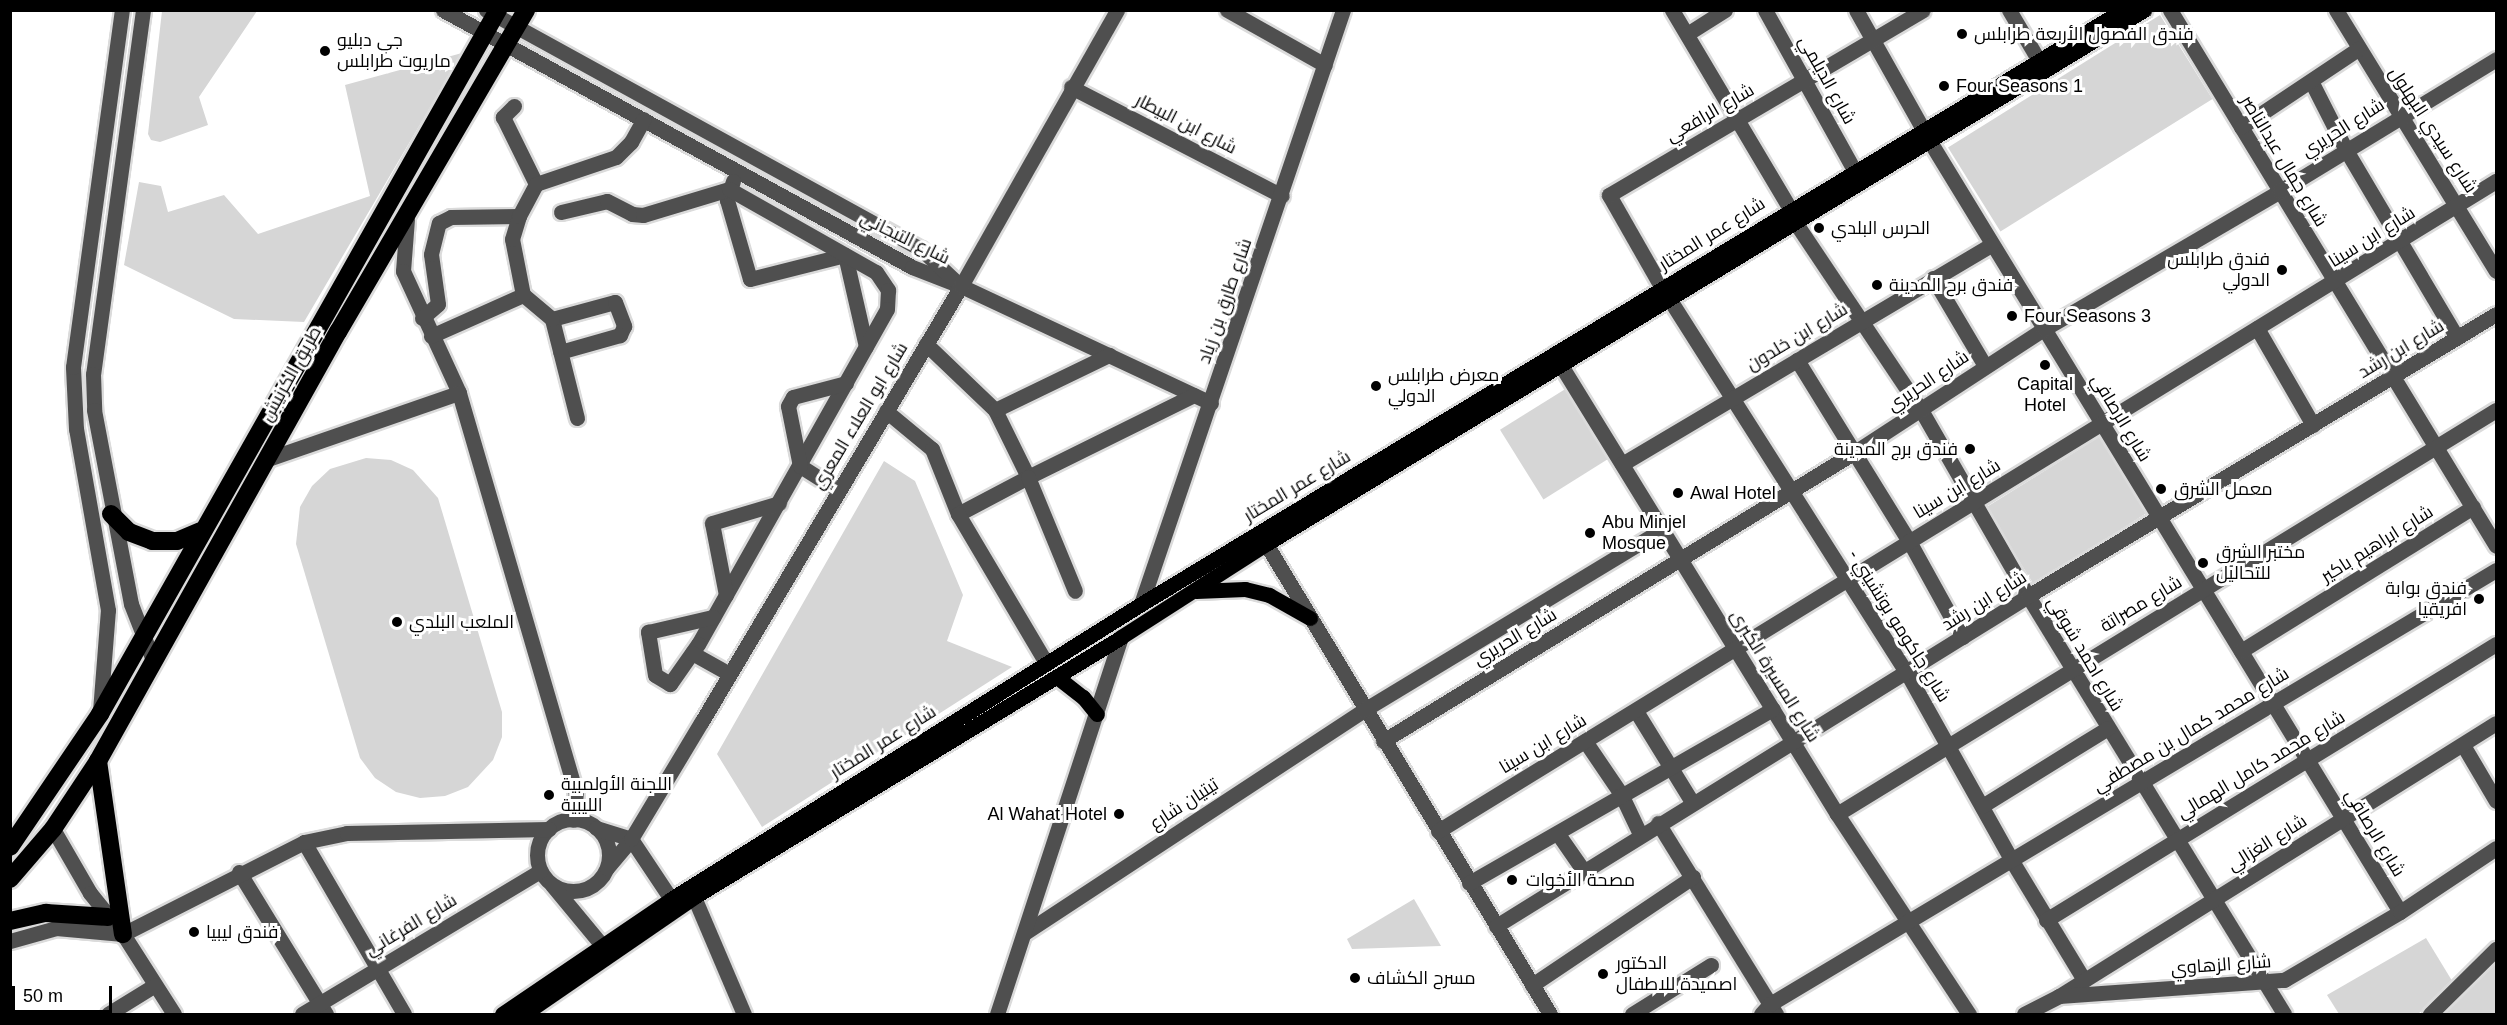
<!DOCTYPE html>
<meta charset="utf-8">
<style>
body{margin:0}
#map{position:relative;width:2507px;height:1025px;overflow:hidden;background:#fff;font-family:Helvetica,Cairo,sans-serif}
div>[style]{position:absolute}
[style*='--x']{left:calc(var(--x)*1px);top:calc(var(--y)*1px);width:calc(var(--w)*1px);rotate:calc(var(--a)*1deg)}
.green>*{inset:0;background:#d6d6d6;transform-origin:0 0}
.roads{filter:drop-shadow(2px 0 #dbdbdb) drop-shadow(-2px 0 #dbdbdb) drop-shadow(0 2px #dbdbdb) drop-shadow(0 -2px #dbdbdb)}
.minor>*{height:15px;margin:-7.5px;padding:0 7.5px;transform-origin:7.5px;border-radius:7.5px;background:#4f4f4f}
.minor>.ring{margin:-7.5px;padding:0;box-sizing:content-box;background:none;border:15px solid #4f4f4f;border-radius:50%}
.major>*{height:15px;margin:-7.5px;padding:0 7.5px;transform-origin:7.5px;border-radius:7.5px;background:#000}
.highway>*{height:18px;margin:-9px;padding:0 9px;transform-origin:9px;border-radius:9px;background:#000}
.dots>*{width:16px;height:16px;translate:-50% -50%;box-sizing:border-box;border:3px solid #fff;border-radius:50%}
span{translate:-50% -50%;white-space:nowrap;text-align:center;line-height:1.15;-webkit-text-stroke:6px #fff;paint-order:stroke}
.poi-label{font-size:18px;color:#000}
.left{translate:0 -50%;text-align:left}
.right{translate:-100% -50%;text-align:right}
.street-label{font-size:18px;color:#000}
.frame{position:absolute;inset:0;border:12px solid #000;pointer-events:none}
.scale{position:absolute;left:12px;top:986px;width:100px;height:27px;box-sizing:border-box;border:3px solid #000;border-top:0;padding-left:8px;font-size:18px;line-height:21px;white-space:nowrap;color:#000;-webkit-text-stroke:4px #fff;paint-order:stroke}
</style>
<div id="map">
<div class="green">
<i style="clip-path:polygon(162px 11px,257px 11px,199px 97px,208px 125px,160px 142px,151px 140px,148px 134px)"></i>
<i style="left:2160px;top:15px;width:99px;height:250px;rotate:58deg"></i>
<i style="clip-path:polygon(462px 53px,304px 322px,234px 319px,124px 265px,139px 182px,161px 186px,168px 212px,224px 195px,258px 234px,370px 196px,345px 85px)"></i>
<i style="left:1567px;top:388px;width:82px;height:79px;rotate:58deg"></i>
<i style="left:2102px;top:435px;width:90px;height:137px;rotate:58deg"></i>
<i style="clip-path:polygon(366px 458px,391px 460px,413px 470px,438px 498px,502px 712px,502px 737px,493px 760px,468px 787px,445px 796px,420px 798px,396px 792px,375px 778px,360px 758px,296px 544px,300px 507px,312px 486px,330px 469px)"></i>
<i style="clip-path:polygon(884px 461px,915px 481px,963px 595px,947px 641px,1012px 667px,762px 827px,717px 754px)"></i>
<i style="clip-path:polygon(1414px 899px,1441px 946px,1352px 949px,1347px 939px)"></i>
<i style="clip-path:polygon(2426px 938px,2454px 984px,2418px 1014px,2339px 1014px,2327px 995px)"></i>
<i style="clip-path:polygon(2496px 963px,2496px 1014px,2439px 1014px,2446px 1007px)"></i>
</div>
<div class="roads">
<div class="minor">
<i style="--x:143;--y:10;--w:367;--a:97.8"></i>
<i style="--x:93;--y:374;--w:36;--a:88"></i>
<i style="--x:94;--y:410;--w:197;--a:79.2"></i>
<i style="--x:131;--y:604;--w:60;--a:68.6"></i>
<i style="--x:443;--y:10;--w:535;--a:28.72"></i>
<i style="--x:912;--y:267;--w:53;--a:21.2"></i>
<i style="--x:961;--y:286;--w:276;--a:25.1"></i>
<i style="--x:486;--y:10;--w:496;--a:28.8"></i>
<i style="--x:921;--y:249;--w:45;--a:43.2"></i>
<i style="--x:1227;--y:10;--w:112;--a:29.3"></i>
<i style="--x:1672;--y:10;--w:231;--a:59.3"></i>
<i style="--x:1765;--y:10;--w:183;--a:60.9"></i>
<i style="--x:1856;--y:10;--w:149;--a:60.7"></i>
<i style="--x:1929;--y:140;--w:904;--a:58.61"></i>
<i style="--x:2009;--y:10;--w:59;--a:59.5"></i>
<i style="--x:2170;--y:10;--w:627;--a:58.69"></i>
<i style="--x:2336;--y:10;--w:306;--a:58.5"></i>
<i style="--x:1687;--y:34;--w:45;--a:-32.3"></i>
<i style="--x:2312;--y:83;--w:75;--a:63.1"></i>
<i style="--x:2346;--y:150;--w:218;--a:59.4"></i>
<i style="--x:1071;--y:87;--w:237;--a:27.3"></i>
<i style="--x:514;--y:106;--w:16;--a:135"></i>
<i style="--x:503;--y:117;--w:75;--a:63.8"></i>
<i style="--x:2241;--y:127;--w:141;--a:-33.7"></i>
<i style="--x:733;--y:181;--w:20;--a:108"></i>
<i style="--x:727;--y:200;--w:82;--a:73.8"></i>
<i style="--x:750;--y:279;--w:98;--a:-14.2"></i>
<i style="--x:845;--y:255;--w:94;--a:77.1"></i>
<i style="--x:561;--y:212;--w:47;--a:-13.4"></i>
<i style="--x:607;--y:201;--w:28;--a:27"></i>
<i style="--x:632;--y:214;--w:11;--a:5"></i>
<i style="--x:643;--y:215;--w:90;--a:-16.8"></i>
<i style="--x:729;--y:189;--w:169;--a:29.5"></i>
<i style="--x:876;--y:272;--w:22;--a:56"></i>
<i style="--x:888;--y:290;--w:19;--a:93"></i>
<i style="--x:887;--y:309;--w:385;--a:119.4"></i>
<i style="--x:698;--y:644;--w:49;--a:125"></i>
<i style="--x:670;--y:684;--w:17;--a:-149"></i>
<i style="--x:655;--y:675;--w:44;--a:-99.2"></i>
<i style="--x:648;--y:632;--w:67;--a:-13"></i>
<i style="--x:407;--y:219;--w:52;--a:94.4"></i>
<i style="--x:403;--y:271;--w:134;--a:65.3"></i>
<i style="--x:459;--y:393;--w:416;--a:73.7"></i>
<i style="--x:576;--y:792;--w:28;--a:96"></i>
<i style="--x:1795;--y:222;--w:226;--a:56.2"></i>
<i style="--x:1921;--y:410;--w:215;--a:60.1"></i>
<i style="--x:2028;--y:596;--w:490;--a:58.5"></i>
<i style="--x:1933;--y:278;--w:102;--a:59.4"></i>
<i style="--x:1662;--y:288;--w:107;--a:-119.7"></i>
<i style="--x:1609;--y:195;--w:364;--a:-30.5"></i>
<i style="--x:1670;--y:300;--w:442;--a:57.6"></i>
<i style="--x:1907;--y:673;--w:215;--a:60.8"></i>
<i style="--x:2012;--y:861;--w:139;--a:58.8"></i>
<i style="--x:422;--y:318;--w:21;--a:-41"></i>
<i style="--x:438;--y:304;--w:50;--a:-98"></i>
<i style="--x:431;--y:254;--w:32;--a:-76"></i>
<i style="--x:439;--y:223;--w:13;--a:-27"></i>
<i style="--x:451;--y:217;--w:68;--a:-0.8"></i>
<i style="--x:552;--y:319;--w:65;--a:-15.1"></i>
<i style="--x:615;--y:302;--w:26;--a:69"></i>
<i style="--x:624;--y:326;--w:10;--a:114"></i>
<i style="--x:620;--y:335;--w:62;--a:164.2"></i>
<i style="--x:2257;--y:328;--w:112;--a:60"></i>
<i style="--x:431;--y:336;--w:101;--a:-24"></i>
<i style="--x:926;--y:344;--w:95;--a:43.7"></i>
<i style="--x:995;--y:410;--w:75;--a:63.8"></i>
<i style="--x:1028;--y:477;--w:185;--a:-26.3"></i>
<i style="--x:1554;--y:354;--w:540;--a:58.4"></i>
<i style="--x:1837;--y:814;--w:240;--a:56.6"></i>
<i style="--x:1797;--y:360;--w:213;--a:58.3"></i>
<i style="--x:1909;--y:541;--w:110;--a:61.1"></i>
<i style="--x:995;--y:410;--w:127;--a:-25.8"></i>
<i style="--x:886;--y:411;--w:60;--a:39.6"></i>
<i style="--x:932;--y:449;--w:70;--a:68.2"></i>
<i style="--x:958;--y:514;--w:79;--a:-27.9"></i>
<i style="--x:1028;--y:477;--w:123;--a:67.6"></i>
<i style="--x:577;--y:418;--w:102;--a:-104.2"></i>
<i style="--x:552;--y:319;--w:38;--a:-140"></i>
<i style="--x:523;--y:295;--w:57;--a:-101.1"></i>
<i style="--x:512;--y:239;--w:24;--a:-73"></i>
<i style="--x:519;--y:216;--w:36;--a:-62"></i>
<i style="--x:536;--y:184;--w:84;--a:-18.6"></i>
<i style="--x:616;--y:157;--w:21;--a:-45"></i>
<i style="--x:631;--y:142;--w:26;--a:-61"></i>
<i style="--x:268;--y:459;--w:202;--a:-19.1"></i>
<i style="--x:1622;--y:464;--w:430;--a:-30.7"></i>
<i style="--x:838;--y:490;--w:45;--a:-147.7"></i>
<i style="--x:800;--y:466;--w:61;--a:-101.3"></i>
<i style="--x:788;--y:406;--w:10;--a:-61"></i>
<i style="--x:793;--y:397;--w:55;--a:-14.8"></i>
<i style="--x:958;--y:514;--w:173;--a:59.4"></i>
<i style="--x:1260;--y:534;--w:561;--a:58.86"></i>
<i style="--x:726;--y:595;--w:73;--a:-101"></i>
<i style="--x:712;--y:523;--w:70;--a:-16.6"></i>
<i style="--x:1141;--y:604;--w:627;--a:-71.22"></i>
<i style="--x:2241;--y:651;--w:273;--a:-31.8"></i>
<i style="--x:692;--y:653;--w:41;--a:29.1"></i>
<i style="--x:100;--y:711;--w:101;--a:-85.5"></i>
<i style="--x:108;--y:610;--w:184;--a:-100"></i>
<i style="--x:76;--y:429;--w:62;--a:-92.8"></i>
<i style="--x:73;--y:367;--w:360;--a:-82.2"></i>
<i style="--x:1636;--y:711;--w:107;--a:58.4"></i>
<i style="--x:1383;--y:741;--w:553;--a:-31.48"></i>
<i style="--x:1855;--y:452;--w:225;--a:-33.1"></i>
<i style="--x:2044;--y:329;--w:273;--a:-30.3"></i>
<i style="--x:2280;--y:191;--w:253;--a:-31.4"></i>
<i style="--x:1585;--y:741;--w:64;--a:55.8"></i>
<i style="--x:1621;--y:794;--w:44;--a:64.6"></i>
<i style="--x:2463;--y:745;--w:65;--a:59.5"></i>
<i style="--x:1982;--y:806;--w:148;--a:-31.8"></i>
<i style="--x:1837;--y:814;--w:773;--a:-31.51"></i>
<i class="ring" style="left:537px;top:819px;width:57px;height:57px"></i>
<i style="--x:1658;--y:823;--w:225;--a:58.3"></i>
<i style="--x:596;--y:828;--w:37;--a:17"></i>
<i style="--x:631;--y:839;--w:83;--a:56.3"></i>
<i style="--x:53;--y:829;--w:74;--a:60"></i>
<i style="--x:90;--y:893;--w:53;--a:51.2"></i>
<i style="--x:123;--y:934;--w:95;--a:57.5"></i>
<i style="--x:1438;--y:831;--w:1242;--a:-31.57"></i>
<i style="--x:1558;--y:834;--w:44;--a:55.2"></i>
<i style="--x:304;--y:842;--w:199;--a:59.8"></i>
<i style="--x:607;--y:868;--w:38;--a:-50"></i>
<i style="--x:631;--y:839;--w:138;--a:-59"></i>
<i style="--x:702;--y:721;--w:506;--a:-59.23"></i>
<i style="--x:961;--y:286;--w:317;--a:-60.5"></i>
<i style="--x:239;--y:872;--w:167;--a:58.5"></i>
<i style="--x:1469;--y:883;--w:350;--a:-29.8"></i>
<i style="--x:552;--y:885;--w:89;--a:50.4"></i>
<i style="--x:694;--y:897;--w:127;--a:66.9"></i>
<i style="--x:2046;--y:920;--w:528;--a:-31.52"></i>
<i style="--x:1496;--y:926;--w:626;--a:-31.81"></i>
<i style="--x:2028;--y:596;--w:546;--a:-31.07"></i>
<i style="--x:1026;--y:932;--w:404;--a:-33.3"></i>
<i style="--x:1364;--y:710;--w:350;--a:-31.2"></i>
<i style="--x:10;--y:941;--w:48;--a:-15.8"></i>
<i style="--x:56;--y:928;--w:67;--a:5.1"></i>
<i style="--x:123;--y:934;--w:203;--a:-26.9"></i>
<i style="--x:304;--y:842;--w:44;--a:-11.8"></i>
<i style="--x:347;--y:833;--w:202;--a:-1.1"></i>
<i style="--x:1532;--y:985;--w:194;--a:-33.9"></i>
<i style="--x:2059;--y:996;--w:515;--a:-31.99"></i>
<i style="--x:108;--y:1014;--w:55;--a:-31.7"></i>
<i style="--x:302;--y:1014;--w:278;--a:-31"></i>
<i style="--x:997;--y:1014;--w:397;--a:-71.8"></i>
<i style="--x:1632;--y:1014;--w:93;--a:-31.8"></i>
<i style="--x:1761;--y:1014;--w:13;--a:-48"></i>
<i style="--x:1770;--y:1004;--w:846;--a:-30.87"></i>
<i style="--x:2024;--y:1014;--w:39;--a:-27"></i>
<i style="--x:2059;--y:996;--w:226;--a:-4.1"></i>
<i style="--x:2284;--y:980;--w:134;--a:-30.4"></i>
<i style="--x:2400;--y:912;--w:115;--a:-33.7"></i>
<i style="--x:2430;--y:1014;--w:93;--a:-44.6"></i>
</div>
<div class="major">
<i style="--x:1196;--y:591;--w:49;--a:-2.3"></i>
<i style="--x:1245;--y:589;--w:25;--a:14"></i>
<i style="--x:1269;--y:595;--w:47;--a:29.3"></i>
<i style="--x:1057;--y:677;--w:33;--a:38"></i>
<i style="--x:1083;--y:697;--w:22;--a:51"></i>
<i style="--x:502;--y:1014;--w:204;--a:-34.2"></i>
<i style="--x:671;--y:899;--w:555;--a:-32.11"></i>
<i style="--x:1141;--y:604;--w:1148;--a:-31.17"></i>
<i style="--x:524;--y:1014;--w:206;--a:-34.5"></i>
<i style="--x:694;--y:897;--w:500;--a:-31.3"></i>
<i style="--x:1121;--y:637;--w:172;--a:-32.7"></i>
<i style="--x:1266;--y:544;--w:1028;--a:-31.31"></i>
</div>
<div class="highway">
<i style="--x:111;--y:514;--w:25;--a:45"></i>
<i style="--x:129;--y:532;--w:25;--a:21"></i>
<i style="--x:152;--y:541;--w:25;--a:0"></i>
<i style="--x:177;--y:541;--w:25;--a:-23"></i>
<i style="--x:98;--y:761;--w:175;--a:81.8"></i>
<i style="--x:10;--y:847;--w:161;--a:-55.9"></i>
<i style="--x:100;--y:714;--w:809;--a:-60.52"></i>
<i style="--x:10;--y:879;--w:66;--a:-49.3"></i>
<i style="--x:53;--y:829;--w:82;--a:-56.5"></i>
<i style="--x:98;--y:761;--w:492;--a:-60.8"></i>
<i style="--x:338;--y:332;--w:373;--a:-59.7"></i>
<i style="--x:10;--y:921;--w:37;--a:-13"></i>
<i style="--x:46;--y:913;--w:62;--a:3.7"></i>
</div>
</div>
<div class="dots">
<i style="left:1962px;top:34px;background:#000"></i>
<i style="left:325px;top:51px;background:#000"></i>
<i style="left:1944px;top:86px;background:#000"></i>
<i style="left:1819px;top:228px;background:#000"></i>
<i style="left:2282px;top:270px;background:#000"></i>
<i style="left:1877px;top:285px;background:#000"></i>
<i style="left:2012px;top:316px;background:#000"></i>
<i style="left:2045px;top:365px;background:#000"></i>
<i style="left:1376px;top:386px;background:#000"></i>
<i style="left:1970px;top:449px;background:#000"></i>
<i style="left:2161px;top:489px;background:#000"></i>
<i style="left:1678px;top:493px;background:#000"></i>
<i style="left:1590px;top:533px;background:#000"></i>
<i style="left:2203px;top:563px;background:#000"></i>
<i style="left:2479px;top:599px;background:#000"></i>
<i style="left:397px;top:622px;background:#000"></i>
<i style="left:549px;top:795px;background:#000"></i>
<i style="left:1119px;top:814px;background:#000"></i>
<i style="left:1512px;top:880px;background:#000"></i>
<i style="left:194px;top:932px;background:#000"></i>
<i style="left:1603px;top:974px;background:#000"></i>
<i style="left:1355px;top:978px;background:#000"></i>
</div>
<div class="poi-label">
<span class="left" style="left:1974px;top:34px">فندق الفصول الأربعة طرابلس</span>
<span class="left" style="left:337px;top:51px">جي دبليو<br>ماريوت طرابلس</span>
<span class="left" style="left:1956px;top:86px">Four Seasons 1</span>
<span class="left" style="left:1831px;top:228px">الحرس البلدي</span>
<span class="right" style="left:2270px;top:270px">فندق طرابلس<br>الدولي</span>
<span class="left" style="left:1889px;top:285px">فندق برح المدينة</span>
<span class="left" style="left:2024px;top:316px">Four Seasons 3</span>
<span class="left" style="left:1388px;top:386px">معرض طرابلس<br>الدولي</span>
<span style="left:2045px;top:395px">Capital<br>Hotel</span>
<span class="right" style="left:1958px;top:449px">فندق برج المدينة</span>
<span class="left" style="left:2174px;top:489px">معمل الشرق</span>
<span class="left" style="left:1690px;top:493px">Awal Hotel</span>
<span class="left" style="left:1602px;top:533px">Abu Minjel<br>Mosque</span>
<span class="left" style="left:2216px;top:563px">مختبر الشرق<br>للتحاليل</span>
<span class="right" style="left:2467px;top:599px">فندق بوابة<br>افريقيا</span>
<span class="left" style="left:409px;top:622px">الملعب البلدي</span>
<span class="left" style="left:561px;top:795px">اللجنة الأولمبية<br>الليبية</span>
<span class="right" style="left:1107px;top:814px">Al Wahat Hotel</span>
<span class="left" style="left:1526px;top:880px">مصحة الأخوات</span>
<span class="left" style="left:206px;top:932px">فندق ليبيا</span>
<span class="left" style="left:1616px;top:974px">الدكتور<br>اصميدة للاطفال</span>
<span class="left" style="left:1367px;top:978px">مسرح الكشاف</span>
</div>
<div class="street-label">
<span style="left:1827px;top:80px;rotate:61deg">شارع الديلمي</span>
<span style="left:1710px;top:113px;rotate:-30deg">شارع الرافعي</span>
<span style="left:1186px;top:124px;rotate:27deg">شارع ابن البيطار</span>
<span style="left:2343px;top:128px;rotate:-32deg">شارع الحريري</span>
<span style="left:2433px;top:130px;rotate:57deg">شارع سيدي البهلول</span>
<span style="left:2284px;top:161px;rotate:59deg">شارع جمال عبدالناصر</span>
<span style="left:1712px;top:234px;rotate:-32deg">شارع عمر المختار</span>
<span style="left:2372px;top:237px;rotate:-32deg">شارع ابن سينا</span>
<span style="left:905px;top:238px;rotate:26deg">شارع التيجاني</span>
<span style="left:1225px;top:301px;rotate:-71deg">شارع طارق بن زياد</span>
<span style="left:1797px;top:337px;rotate:-31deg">شارع ابن خلدون</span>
<span style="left:2401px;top:349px;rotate:-31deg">شارع ابن رشد</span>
<span style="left:291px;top:374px;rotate:-61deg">طريق الكرنيش</span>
<span style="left:1928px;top:381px;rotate:-34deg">شارع الحريري</span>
<span style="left:860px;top:416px;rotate:-59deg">شارع ابو العلاء المعري</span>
<span style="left:2121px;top:418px;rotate:59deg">شارع الرصافي</span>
<span style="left:1297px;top:486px;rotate:-31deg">شارع عمر المختار</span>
<span style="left:1957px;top:489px;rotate:-31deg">شارع ابن سينا</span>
<span style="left:2377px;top:544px;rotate:-32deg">شارع ابراهيم باكير</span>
<span style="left:1984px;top:601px;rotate:-32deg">شارع ابن رشد</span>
<span style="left:2141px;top:604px;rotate:-31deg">شارع مصراتة</span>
<span style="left:1899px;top:626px;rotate:58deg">- شارع جاكومو بوتشيني</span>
<span style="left:1515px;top:637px;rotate:-31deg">شارع الحريري</span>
<span style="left:2085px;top:654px;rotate:59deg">شارع احمد شوقي</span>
<span style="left:1775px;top:676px;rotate:58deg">شارع المسيرة الكبرى</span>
<span style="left:2191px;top:730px;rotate:-31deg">شارع محمد كمال بن مصطفي</span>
<span style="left:883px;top:742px;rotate:-32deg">شارع عمر المختار</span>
<span style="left:1543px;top:744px;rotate:-31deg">شارع ابن سينا</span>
<span style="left:2261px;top:765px;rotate:-31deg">شارع محمد كامل الهمالي</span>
<span style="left:1184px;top:804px;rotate:-33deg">تيتيان شارع</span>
<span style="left:2375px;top:833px;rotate:59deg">شارع الرصافي</span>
<span style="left:2267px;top:843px;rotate:-32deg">شارع الغزالي</span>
<span style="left:411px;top:925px;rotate:-31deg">شارع الفرغاني</span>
<span style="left:2221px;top:965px;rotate:-4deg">شارع الزهاوي</span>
</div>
<div class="frame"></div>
<div class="scale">50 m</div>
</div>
